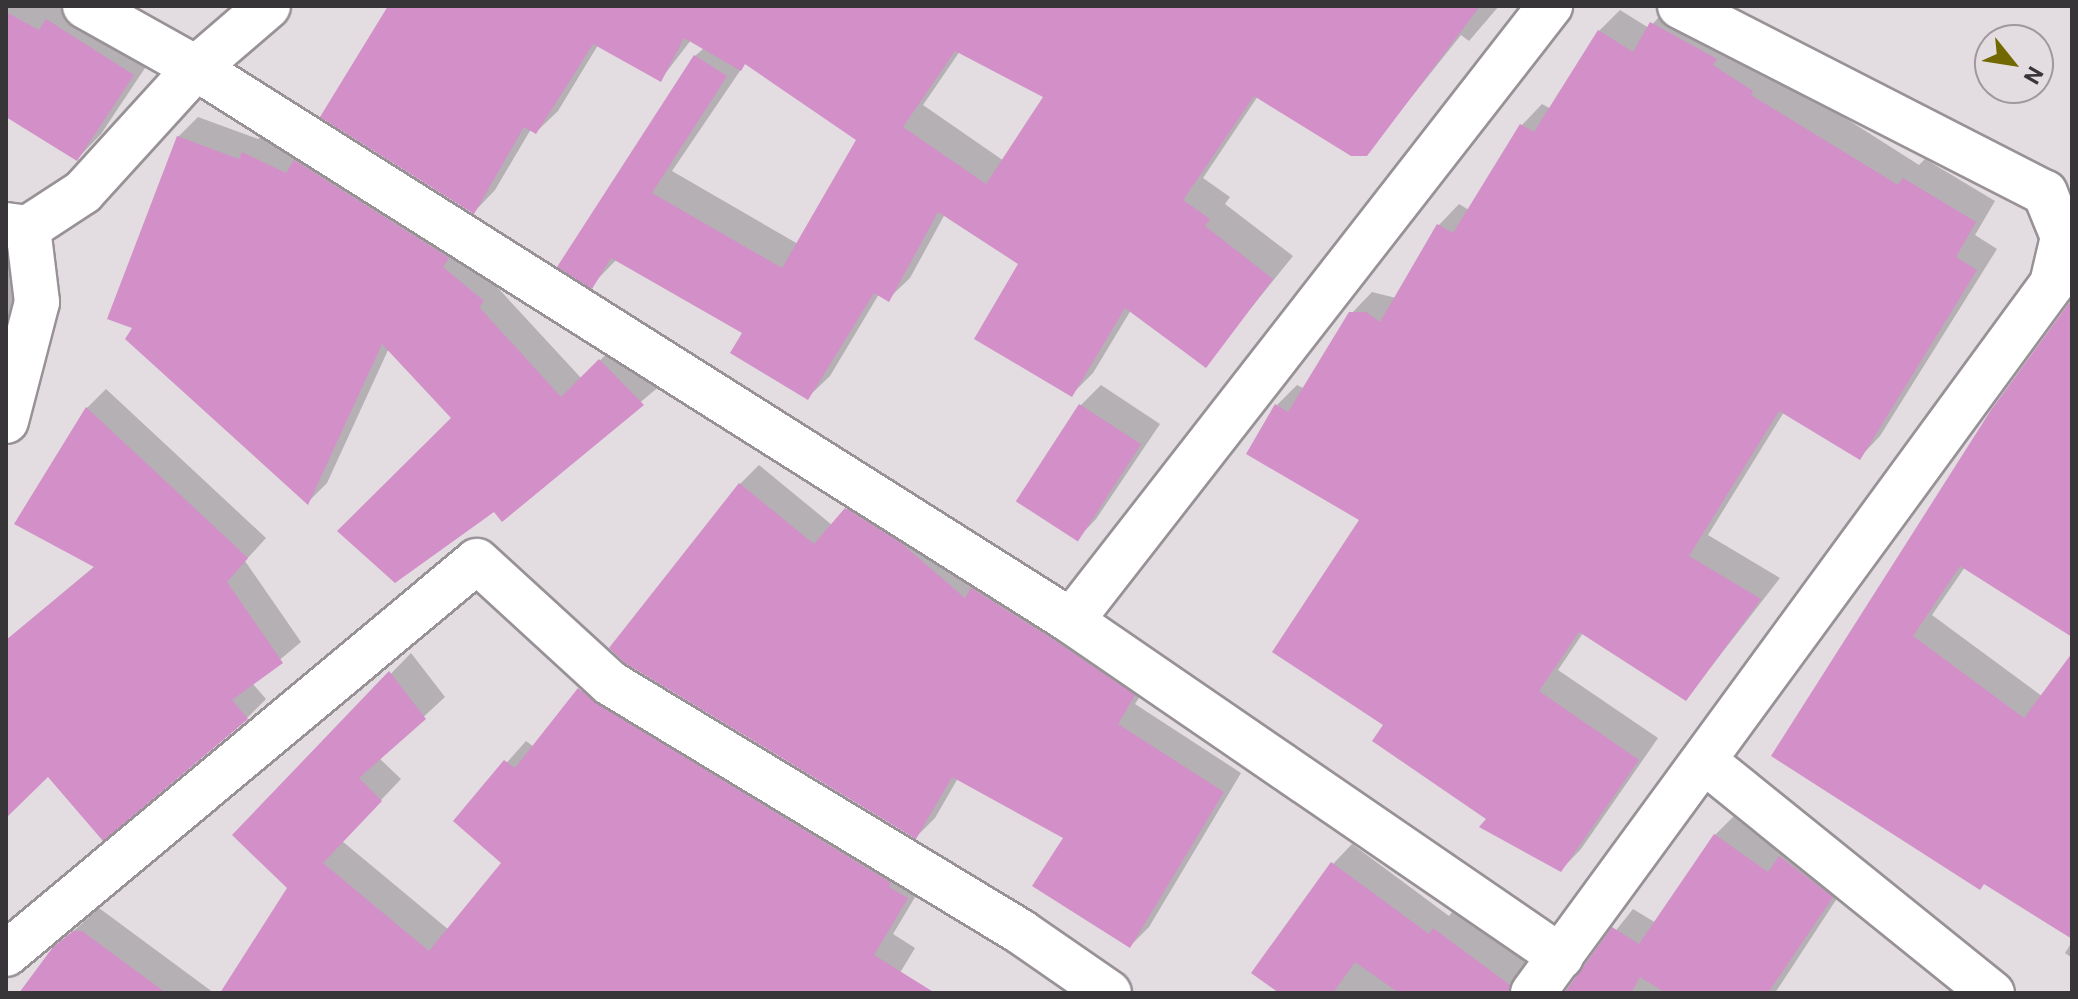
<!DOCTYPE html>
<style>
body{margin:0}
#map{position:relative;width:2078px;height:999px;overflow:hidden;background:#e3dce1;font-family:Roboto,sans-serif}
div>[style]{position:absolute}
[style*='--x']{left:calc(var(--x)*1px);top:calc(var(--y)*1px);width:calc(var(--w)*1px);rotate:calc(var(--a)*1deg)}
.shadow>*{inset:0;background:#0003}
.building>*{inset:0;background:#d28fc8;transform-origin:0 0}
.roads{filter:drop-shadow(2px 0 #989297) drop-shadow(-2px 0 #989297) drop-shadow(0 2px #989297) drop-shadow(0 -2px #989297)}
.minor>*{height:44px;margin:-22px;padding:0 22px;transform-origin:22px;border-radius:22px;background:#fff}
span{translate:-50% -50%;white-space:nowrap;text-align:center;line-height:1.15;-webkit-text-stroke:6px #e3dce1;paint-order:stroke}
.frame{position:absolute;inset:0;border:8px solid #373537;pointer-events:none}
.north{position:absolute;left:1974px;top:24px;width:80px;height:80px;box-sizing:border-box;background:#e3dce1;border:2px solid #9e999d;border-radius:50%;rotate:120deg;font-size:22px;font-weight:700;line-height:32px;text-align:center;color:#373537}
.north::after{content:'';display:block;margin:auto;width:28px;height:36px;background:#726800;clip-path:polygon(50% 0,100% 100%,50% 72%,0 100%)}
</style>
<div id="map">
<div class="shadow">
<i style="clip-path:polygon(6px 6px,105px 6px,157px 50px,101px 134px,77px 159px,6px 115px)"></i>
<i style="clip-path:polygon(evenodd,390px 6px,1499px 6px,1469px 41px,1461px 35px,1366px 154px,1258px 96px,1203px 178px,1230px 197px,1225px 204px,1293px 256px,1205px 365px,1131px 310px,1093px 373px,1072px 394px,1021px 263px,945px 214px,910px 278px,888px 299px,879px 294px,830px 376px,808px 397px,745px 333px,617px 259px,591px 286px,695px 56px,704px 48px,691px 40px,661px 79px,598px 45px,558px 111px,536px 132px,531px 129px,495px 190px,474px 212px,390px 6px,960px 51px,1045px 96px,1004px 161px,923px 105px,960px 51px,390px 6px,746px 62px,859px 139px,798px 244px,672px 171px,746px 62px)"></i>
<i style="clip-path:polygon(1669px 6px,1919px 165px,1925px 159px,1995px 201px,1975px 235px,1997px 249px,1880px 436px,1860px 457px,1784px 412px,1708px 535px,1780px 578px,1686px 699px,1583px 633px,1558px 670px,1658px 738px,1581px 849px,1561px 870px,1489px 818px,1386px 724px,1361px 520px,1277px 405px,1297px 385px,1305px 389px,1351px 314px,1372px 292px,1396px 298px,1439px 225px,1459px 204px,1469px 210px,1522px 125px,1542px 104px,1551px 109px,1599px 31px,1620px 10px,1649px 28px)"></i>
<i style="clip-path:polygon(198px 117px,258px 139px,263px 134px,502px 280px,497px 287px,582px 379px,619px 341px,662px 384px,502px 519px,454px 418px,389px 348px,327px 483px,308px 502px,135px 326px,178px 137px)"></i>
<i style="clip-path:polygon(6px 238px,31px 245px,16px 321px,6px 331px)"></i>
<i style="clip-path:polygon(2072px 309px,2072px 635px,1965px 567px,1932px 615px,2043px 697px,2072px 657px,2072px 937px,1774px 755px)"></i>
<i style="clip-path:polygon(1101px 385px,1160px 424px,1096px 519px,1077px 539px,1018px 501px,1081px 405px)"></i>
<i style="clip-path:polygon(106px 389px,266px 538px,245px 561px,301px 642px,252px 683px,266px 699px,247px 718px,103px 838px,48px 774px,6px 815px,6px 641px,95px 566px,17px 523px,87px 408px)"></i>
<i style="clip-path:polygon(759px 465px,832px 525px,865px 490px,1153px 676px,1135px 704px,1241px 773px,1149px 927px,1130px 946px,1066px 837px,958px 778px,935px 818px,916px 837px,740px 484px)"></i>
<i style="clip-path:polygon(411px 653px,445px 697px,379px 758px,401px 779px,342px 841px,449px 930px,504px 863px,455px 821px,526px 741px,534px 747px,600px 669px,927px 877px,893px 934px,915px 948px,892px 986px,900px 993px,236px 993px,289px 888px,235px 835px)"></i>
<i style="clip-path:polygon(1734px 816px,1786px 851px,1851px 877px,1775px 993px,1566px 993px,1633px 909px,1656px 923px,1715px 835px)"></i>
<i style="clip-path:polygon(1352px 844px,1449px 916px,1454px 910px,1514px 954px,1517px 950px,1530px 961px,1542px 993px,1283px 993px,1333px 864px)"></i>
<i style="clip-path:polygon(99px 908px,214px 993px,50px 993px,55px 948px)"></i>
<i style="clip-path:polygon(2072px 942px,2072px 958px,2065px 953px)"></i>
</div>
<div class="building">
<i style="clip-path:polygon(evenodd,388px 6px,1480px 6px,1367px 156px,1351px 156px,1254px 96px,1183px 200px,1210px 219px,1205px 226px,1273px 279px,1206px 368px,1125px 308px,1072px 397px,974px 339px,1018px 264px,938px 212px,889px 302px,874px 293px,808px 400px,730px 353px,742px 333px,611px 258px,592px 289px,557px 267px,694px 55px,727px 76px,652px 193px,782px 268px,856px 140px,745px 64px,741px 71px,684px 38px,661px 82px,593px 44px,536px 134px,524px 127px,474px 214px,320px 117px,388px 6px,955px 51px,1043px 97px,986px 184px,903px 127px,955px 51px)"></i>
<i style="clip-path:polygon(6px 12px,39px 30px,46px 19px,134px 75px,77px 161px,6px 117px)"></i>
<i style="clip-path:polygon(1650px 22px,1717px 59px,1713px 65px,1753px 91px,1751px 95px,1898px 185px,1903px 178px,1976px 222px,1956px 257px,1977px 270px,1860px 460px,1779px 411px,1689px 556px,1761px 599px,1686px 701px,1579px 632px,1539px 691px,1639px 760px,1561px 872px,1479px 827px,1486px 819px,1372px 741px,1383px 725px,1272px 652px,1359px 520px,1246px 454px,1275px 404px,1288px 412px,1349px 312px,1366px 312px,1380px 322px,1437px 224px,1453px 233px,1520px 124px,1534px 132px,1598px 30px,1633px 52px)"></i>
<i style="clip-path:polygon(177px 136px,239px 159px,242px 152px,286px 173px,294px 160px,449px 258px,443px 267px,484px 301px,479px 307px,561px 397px,599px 359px,644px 405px,502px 522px,494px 512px,395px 583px,337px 531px,451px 418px,382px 344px,308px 505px,125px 339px,132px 328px,107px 319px)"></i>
<i style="clip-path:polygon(2072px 299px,2072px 637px,1960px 566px,1913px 636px,2024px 718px,2072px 653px,2072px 939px,1984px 884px,1980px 890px,1771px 756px,1991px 410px)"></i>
<i style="left:1079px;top:404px;width:74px;height:116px;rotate:33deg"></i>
<i style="clip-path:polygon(86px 407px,248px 558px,227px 582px,283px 663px,232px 700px,248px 719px,103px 841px,48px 777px,6px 818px,6px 640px,94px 567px,14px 524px)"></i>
<i style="clip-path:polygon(739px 483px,814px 544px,845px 508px,901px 543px,965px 598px,971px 588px,1057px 642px,1135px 695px,1118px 724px,1224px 792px,1130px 948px,1032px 886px,1063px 838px,952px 777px,916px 839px,625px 663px,609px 648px)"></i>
<i style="clip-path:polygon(389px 671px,426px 719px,359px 778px,382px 801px,323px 863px,429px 951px,501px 863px,453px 821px,504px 760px,515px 768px,578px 688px,597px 704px,891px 883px,889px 887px,908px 898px,874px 955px,935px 993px,220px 993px,287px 888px,232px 835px)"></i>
<i style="clip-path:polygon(1714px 834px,1768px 872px,1779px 856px,1833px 897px,1768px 993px,1666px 993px,1640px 977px,1631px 993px,1564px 993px,1612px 927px,1639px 944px)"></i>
<i style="clip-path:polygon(1331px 862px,1429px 934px,1433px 928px,1510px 985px,1508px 993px,1399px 993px,1355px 962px,1333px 993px,1279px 993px,1251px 973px)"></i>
<i style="clip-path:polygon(73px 931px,82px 931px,166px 993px,19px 993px,53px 947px)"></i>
</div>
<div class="roads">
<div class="minor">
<i style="--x:85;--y:6;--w:127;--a:29.2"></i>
<i style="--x:196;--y:68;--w:1035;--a:32.29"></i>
<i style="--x:1071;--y:621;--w:594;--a:34.44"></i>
<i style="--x:6;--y:225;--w:22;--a:8"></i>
<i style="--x:28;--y:228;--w:66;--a:-33.2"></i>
<i style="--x:83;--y:192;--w:168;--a:-47.7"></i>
<i style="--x:196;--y:68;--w:95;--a:-40.7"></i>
<i style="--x:6;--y:421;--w:123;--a:-75.4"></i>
<i style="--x:37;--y:302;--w:75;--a:-96.9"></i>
<i style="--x:1071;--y:621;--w:780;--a:-52.09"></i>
<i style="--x:1704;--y:761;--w:370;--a:38.9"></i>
<i style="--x:6;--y:954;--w:613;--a:-39.84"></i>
<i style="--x:477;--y:561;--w:180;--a:42.5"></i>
<i style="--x:610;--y:683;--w:481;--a:31.2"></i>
<i style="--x:1021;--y:932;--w:107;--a:34.7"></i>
<i style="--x:1533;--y:993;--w:879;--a:-53.8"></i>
<i style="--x:2052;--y:284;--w:48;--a:-76.8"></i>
<i style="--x:2063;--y:237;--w:48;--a:-112.2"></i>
<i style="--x:2045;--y:193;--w:410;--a:-152.9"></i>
</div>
</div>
<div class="frame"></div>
<div class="north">N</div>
</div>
